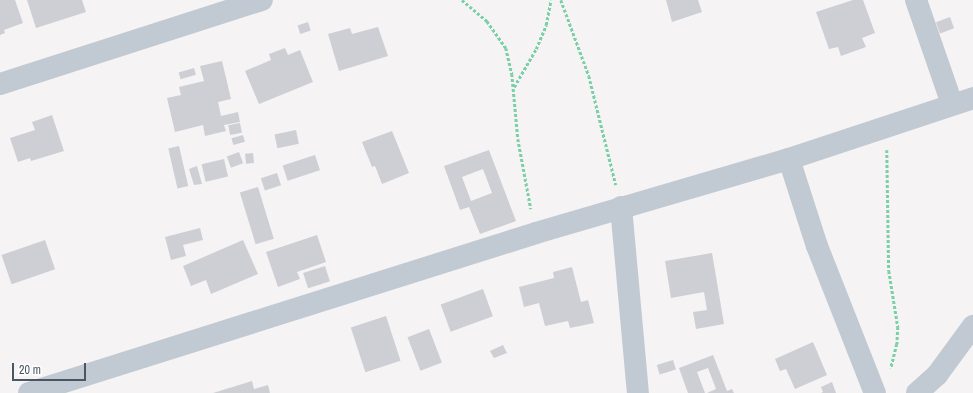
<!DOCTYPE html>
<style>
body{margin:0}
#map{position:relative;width:973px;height:393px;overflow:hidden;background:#f5f3f3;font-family:"Archivo Narrow",sans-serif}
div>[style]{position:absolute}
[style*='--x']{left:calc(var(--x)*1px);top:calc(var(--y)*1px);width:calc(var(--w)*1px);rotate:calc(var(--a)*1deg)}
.building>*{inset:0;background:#cdcfd5;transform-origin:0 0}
.path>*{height:2.5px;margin-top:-1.25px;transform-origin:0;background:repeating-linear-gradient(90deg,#7ad0a6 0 3px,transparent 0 5px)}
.minor>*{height:22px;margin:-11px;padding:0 11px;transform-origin:11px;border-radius:11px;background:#c1cad2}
span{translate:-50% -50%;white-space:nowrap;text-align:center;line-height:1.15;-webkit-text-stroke:3.5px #fff;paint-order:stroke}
.scale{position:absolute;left:12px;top:363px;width:74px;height:18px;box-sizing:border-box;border:2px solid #4a5661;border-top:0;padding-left:5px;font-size:12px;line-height:14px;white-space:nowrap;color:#4a5661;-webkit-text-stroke:3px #fff;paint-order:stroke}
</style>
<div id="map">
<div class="building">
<i style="clip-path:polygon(0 0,15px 0,23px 23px,4px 30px,5px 33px,0 35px)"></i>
<i style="clip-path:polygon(27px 0,82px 0,86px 12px,36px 28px)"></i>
<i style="clip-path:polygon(666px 0,698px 0,702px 12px,672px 22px)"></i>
<i style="clip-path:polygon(853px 0,863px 0,875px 33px,862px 38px,866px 47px,841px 56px,838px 47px,829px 49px,816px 12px)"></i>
<i style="left:950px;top:17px;width:12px;height:15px;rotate:70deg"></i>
<i style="left:308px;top:22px;width:9px;height:11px;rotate:72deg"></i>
<i style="clip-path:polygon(378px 27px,388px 56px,339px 71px,328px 34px,350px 28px,352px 34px)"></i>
<i style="clip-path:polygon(285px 48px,288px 55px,300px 50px,313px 82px,259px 104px,245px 71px,271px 60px,269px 54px)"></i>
<i style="clip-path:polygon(222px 61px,231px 99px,218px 102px,221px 116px,238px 112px,240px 122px,224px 125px,226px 131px,205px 136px,203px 125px,175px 132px,167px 98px,181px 95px,179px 87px,204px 81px,200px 66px)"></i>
<i style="left:194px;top:68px;width:7px;height:16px;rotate:74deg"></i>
<i style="clip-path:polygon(52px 115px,64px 151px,31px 161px,30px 158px,18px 162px,10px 138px,35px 130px,32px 122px)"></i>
<i style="left:240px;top:123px;width:10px;height:12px;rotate:79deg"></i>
<i style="left:296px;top:130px;width:14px;height:22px;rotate:78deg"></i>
<i style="clip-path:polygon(392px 131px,409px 173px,382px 184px,375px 166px,372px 167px,362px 142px)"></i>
<i style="left:243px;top:135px;width:7px;height:12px;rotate:74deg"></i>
<i style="left:179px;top:146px;width:41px;height:11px;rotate:77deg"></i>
<i style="clip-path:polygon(evenodd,489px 150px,516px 221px,480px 234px,469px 207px,460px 210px,444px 166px,489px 150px,483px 169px,492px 193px,471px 201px,462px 177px,483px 169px)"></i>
<i style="left:239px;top:152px;width:12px;height:13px;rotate:70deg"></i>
<i style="left:253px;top:153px;width:10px;height:8px;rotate:84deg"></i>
<i style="left:315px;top:155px;width:16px;height:34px;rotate:72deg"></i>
<i style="left:224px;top:159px;width:18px;height:23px;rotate:77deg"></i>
<i style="clip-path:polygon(197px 166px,202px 184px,194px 185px,189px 169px)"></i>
<i style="left:277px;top:173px;width:13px;height:17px;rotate:72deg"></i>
<i style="left:258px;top:187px;width:54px;height:19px;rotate:73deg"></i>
<i style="clip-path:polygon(200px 228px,203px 240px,183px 245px,186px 256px,171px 260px,165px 237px)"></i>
<i style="clip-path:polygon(317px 235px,326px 262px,297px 272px,300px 279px,278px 287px,266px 252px)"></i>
<i style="left:45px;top:240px;width:31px;height:46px;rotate:71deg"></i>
<i style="clip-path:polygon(243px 240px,258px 274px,211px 294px,206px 280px,191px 286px,183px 266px)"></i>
<i style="clip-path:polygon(712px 253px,724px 324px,696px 329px,693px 312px,707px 310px,704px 292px,671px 298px,665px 261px)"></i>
<i style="left:325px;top:266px;width:16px;height:23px;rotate:72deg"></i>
<i style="clip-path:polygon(572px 267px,581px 302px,588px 300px,594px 323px,570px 328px,568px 321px,545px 326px,539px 303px,524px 307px,519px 287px,554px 278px,553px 272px)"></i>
<i style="left:483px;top:289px;width:29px;height:45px;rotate:70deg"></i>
<i style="left:386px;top:316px;width:47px;height:37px;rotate:72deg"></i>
<i style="left:429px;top:329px;width:36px;height:23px;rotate:69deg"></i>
<i style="clip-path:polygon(813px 342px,827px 375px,795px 389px,786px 369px,780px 371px,775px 359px)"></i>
<i style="clip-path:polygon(503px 345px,507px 353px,494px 358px,490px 351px)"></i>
<i style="clip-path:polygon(713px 355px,727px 391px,732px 389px,734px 393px,707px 393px,716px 389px,708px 368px,697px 372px,705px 393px,688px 393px,679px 368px)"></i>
<i style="left:673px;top:360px;width:10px;height:17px;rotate:73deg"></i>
<i style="clip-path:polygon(252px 381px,254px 389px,268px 385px,270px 393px,213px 393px)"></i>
<i style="clip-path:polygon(832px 382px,836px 393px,821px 393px,823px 392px,821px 387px)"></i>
</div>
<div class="path">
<i style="--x:462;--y:0;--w:33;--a:40"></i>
<i style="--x:487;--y:21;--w:33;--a:55"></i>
<i style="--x:506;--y:48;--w:27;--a:77"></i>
<i style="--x:512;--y:74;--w:65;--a:84.7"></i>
<i style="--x:518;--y:139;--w:71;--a:79.5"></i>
<i style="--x:561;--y:0;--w:81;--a:69.8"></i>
<i style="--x:589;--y:76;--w:112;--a:76.1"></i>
<i style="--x:514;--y:87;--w:44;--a:-59.9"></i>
<i style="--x:536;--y:49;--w:26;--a:-67"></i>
<i style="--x:546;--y:25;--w:25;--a:-79"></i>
<i style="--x:887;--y:150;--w:121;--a:89.1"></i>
<i style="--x:889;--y:271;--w:57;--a:80.9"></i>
<i style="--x:898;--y:327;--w:17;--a:93"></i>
<i style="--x:897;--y:344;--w:25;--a:104"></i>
</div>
<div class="minor">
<i style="--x:916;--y:0;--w:110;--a:70.9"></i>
<i style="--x:0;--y:84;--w:275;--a:-17.8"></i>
<i style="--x:789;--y:159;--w:91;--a:72.2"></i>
<i style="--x:817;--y:246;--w:158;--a:68.5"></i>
<i style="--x:621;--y:207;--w:187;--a:84.8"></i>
<i style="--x:29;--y:393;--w:532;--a:-17.51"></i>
<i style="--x:536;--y:233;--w:264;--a:-16.3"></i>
<i style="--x:789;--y:159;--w:194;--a:-18.3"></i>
<i style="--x:917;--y:393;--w:27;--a:-42"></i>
<i style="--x:937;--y:375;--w:61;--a:-53.7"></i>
</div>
<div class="scale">20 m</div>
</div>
